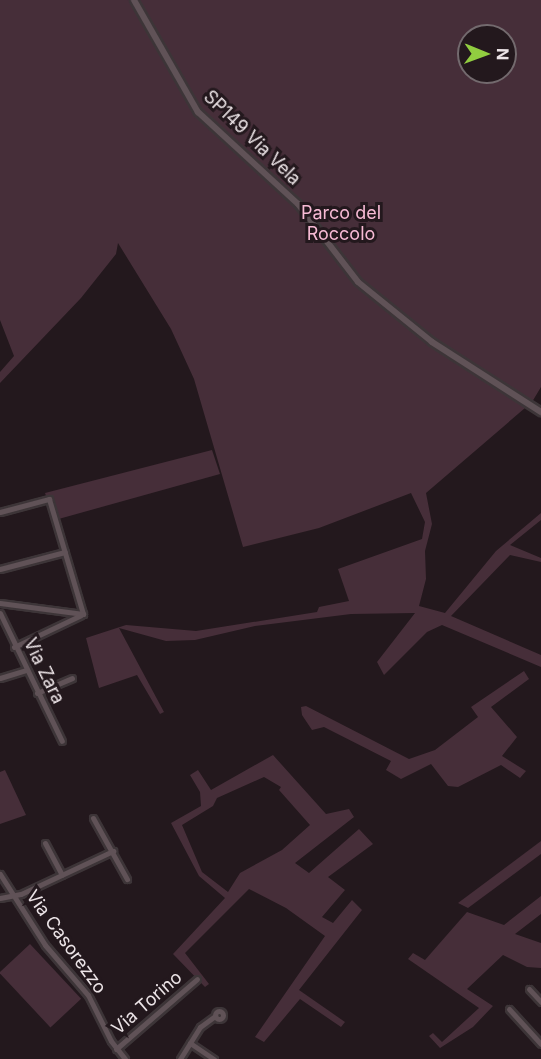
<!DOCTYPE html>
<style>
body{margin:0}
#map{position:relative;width:541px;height:1059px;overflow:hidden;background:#23181d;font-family:Inter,sans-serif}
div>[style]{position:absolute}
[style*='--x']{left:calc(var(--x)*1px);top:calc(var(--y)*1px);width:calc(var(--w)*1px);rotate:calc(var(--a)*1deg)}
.green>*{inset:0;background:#462e39;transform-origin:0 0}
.roads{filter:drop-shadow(2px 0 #3d3538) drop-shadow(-2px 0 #3d3538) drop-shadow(0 2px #3d3538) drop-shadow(0 -2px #3d3538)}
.minor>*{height:5px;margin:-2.5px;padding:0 2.5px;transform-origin:2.5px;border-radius:2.5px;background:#605257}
.minor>.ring{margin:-2.5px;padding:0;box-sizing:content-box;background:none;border:5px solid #605257;border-radius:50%}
.tertiary>*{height:6px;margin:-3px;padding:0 3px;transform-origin:3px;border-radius:3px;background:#605257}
span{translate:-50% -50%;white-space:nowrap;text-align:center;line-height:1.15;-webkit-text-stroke:6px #23181d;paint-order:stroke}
.street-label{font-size:18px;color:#ece4e7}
.park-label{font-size:18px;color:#f7bad4}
.north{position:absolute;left:457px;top:24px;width:60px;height:60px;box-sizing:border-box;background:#23181d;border:2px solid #736a6e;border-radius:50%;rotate:91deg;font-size:16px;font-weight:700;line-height:24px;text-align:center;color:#ece4e7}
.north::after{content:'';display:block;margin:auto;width:21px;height:27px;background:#91cd40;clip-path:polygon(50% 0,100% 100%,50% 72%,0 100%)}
</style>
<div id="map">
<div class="green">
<i style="clip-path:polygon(evenodd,0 0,541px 0,541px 387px,532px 402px,426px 493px,432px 524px,425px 551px,426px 579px,419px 606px,445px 613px,496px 551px,541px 513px,541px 520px,510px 545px,541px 558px,541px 562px,510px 555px,451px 616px,541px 655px,541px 667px,442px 625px,427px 632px,384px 675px,377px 662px,415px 613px,351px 614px,255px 626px,195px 640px,166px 641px,119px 628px,164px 712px,160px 714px,137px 675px,99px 688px,86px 638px,126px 625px,196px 631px,317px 612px,319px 607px,349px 601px,338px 569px,422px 539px,425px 522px,411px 493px,319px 528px,243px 547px,194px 379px,171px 329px,118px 243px,116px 254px,81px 298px,0 383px,0 372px,14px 356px,0 320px,0 0,469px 36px,505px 36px,505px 72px,469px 72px,469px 36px)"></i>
<i style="clip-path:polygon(212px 450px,220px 474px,55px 520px,45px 493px)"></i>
<i style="clip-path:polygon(524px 671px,529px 679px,491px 707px,517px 737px,502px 756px,526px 771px,520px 778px,501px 765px,458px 787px,448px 786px,431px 764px,401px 779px,386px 770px,391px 761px,324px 727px,312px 730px,302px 715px,301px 707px,306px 706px,409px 759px,435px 750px,478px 717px,471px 707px)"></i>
<i style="clip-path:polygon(evenodd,273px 755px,326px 814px,349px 809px,354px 817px,295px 863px,309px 873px,359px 829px,373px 844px,328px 877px,345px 890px,322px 917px,333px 923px,352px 900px,362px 910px,299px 990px,345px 1022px,341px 1027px,300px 999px,264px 1042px,255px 1037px,325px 936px,286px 908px,249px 889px,185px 953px,209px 984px,205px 987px,173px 954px,225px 898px,199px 876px,171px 823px,201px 806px,200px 792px,190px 775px,198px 770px,211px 790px,273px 755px,264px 777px,281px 787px,279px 790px,310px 825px,282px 850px,240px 873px,228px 892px,202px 872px,182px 825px,213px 806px,217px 798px,264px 777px)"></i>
<i style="clip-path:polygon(5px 770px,26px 815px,0 824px,0 772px)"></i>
<i style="clip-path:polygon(541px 841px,541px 854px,468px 908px,458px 903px)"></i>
<i style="clip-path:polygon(541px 896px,541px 914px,515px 934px,541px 943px,541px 968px,527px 967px,503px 955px,467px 989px,493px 1006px,473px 1027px,440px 1048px,429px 1036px,433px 1033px,442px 1042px,479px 1008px,408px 959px,413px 953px,425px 960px,467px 912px,504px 925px)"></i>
<i style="left:30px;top:944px;width:75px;height:42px;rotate:47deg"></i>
</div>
<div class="roads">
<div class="minor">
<i style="--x:0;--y:512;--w:51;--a:-14.9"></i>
<i style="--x:49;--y:499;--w:120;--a:73.5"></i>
<i style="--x:0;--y:569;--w:67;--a:-14.7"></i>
<i style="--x:0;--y:603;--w:84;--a:7.5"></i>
<i style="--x:0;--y:613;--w:142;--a:64.2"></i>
<i style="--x:14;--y:647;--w:74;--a:-25.5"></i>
<i style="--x:0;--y:678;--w:27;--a:-17"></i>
<i style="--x:37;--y:693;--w:38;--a:-23"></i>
<i style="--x:93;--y:818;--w:70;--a:60.9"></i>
<i style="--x:45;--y:843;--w:36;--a:62"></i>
<i style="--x:0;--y:874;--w:84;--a:57.6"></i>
<i style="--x:45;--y:945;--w:66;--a:49.3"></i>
<i style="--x:88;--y:995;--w:51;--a:63.4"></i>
<i style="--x:111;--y:1041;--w:23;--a:52"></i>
<i style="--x:0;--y:898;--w:21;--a:-11"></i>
<i style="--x:21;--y:894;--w:102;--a:-25.1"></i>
<i style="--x:529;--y:989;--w:18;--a:47"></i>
<i style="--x:509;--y:1009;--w:47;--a:47.6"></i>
<i class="ring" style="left:215px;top:1011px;width:3px;height:3px"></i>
<i style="--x:190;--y:1043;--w:29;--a:34"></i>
<i style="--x:116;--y:1049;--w:107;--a:-40.8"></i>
<i style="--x:180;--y:1059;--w:38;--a:-58"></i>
<i style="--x:200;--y:1027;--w:19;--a:-36"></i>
</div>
<div class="tertiary">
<i style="--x:134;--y:0;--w:129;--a:60.3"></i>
<i style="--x:198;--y:112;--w:136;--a:42.6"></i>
<i style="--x:298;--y:204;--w:98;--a:52.4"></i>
<i style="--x:358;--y:282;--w:95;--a:39"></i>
<i style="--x:432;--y:342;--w:130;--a:32.7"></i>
</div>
</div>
<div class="street-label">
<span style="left:252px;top:138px;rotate:44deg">SP149 Via Vela</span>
<span style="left:44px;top:671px;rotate:64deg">Via Zara</span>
<span style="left:66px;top:942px;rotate:54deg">Via Casorezzo</span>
<span style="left:147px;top:1003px;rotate:-41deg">Via Torino</span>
</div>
<div class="park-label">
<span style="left:341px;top:224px">Parco del<br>Roccolo</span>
</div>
<div class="north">N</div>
</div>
